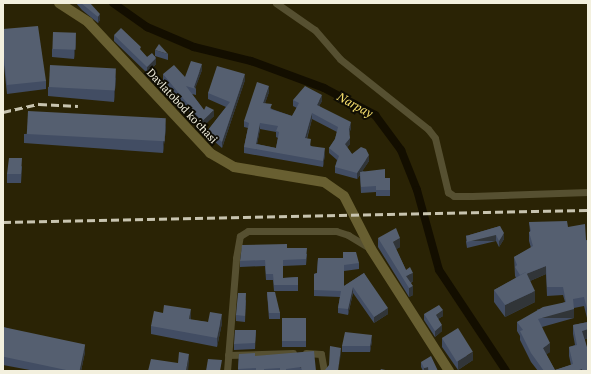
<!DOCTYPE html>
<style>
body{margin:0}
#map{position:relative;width:591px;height:374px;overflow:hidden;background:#2a2305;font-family:"PT Serif",serif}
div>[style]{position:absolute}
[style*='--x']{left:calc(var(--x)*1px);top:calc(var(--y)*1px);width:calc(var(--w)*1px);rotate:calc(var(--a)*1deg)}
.canal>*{height:8px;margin:-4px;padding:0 4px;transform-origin:4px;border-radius:4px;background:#130e00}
.street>*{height:7px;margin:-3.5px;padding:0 3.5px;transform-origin:3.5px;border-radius:3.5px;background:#565031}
.secondary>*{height:10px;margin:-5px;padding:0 5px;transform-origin:5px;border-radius:5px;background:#685f31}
.rail>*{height:2.5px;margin-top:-1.25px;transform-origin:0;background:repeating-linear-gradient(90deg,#c8c4b0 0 8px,transparent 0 12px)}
.wall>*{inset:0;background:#424d63;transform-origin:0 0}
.shaded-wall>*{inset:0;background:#313538;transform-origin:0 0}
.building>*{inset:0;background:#555f70;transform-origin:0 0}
span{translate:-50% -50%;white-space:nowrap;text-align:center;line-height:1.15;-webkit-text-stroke:4px #0f0d03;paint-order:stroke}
.street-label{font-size:11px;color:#f3f0de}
.water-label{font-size:12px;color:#fae36e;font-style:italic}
.frame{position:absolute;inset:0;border:4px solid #f3f0de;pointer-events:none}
</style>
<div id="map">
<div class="canal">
<i style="--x:113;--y:3;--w:42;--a:35.2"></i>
<i style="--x:147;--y:27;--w:51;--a:23.1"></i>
<i style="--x:194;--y:47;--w:59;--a:13.8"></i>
<i style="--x:251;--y:61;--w:78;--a:20.3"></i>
<i style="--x:324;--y:88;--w:58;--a:27.9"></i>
<i style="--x:375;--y:115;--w:44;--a:53.4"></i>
<i style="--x:401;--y:150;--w:43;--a:68.2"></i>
<i style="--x:417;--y:190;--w:83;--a:74.6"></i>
<i style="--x:439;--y:270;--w:121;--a:56.4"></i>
</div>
<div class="street">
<i style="--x:276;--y:3;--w:47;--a:34.7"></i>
<i style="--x:315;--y:30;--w:38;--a:49"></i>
<i style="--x:340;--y:59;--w:112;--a:38.5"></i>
<i style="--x:428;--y:129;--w:11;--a:52"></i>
<i style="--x:435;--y:138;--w:56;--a:76.5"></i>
<i style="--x:448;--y:192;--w:7;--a:34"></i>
<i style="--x:454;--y:196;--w:18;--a:0"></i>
<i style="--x:472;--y:196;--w:116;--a:-2"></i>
<i style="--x:306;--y:353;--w:15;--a:4"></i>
<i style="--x:321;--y:354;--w:17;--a:80"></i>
<i style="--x:228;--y:355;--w:65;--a:-1.8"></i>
<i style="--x:227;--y:371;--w:113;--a:-85.4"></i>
<i style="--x:236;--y:258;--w:22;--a:-80"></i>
<i style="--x:240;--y:236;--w:9;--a:-32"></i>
<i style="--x:248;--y:231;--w:88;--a:0"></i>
<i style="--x:336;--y:231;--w:13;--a:18"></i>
<i style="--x:348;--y:235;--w:27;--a:31"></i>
</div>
<div class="secondary">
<i style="--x:59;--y:3;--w:35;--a:33"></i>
<i style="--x:88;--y:22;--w:179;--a:47"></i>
<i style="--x:210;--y:153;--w:28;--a:30"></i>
<i style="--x:234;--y:167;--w:91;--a:9.5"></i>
<i style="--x:324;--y:182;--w:24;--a:35"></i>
<i style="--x:344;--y:196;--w:59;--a:63"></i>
<i style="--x:371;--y:249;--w:145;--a:57.4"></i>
</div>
<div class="rail">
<i style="--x:3;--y:112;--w:37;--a:-13"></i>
<i style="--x:39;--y:104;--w:39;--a:3"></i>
<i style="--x:3;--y:222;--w:585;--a:-1.18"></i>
</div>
<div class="wall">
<i style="clip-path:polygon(76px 3px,90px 3px,100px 20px,98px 23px,82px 10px)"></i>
<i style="clip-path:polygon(3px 29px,46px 81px,46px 89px,7px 94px,3px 56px)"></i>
<i style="clip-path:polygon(114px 35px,141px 51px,147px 57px,155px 56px,155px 50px,168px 54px,168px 60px,155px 56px,156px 64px,147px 73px,114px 41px)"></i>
<i style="clip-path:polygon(76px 42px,74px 59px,52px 57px,52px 49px)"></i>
<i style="clip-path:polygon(202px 70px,195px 88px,196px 89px,196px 95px,192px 94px,204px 110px,214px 116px,199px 130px,199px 124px,163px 80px,163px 74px,185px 77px)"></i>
<i style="clip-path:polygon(116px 78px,114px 102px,48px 96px,48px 87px)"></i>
<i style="clip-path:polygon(245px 80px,222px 148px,208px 136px,208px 130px,226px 107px,208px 99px,208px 93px)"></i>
<i style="clip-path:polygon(evenodd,269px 92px,265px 103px,272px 109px,292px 116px,297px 108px,293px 106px,293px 100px,322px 101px,319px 106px,351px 128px,349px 134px,350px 144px,347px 147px,352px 154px,369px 161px,362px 171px,385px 178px,390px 178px,390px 196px,376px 196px,376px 192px,361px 193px,360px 175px,357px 179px,335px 173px,335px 167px,337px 160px,329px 153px,329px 148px,335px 139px,337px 132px,312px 119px,307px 139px,311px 146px,325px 154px,323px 167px,244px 153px,244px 147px,248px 128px,244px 127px,244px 121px,269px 92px,260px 129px,276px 132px,276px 137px,278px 138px,276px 148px,257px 144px,260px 129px)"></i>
<i style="clip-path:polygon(166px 128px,163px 153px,24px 143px,24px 134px)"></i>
<i style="clip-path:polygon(22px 166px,21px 183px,7px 183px,7px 174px)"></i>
<i style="clip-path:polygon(529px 222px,568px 227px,586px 240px,588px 241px,588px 322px,584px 306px,574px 308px,574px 318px,542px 327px,550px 352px,546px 354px,555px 370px,571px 365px,569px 356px,569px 347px,575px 345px,573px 334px,573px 325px,588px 322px,588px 338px,585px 339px,588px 371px,538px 371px,531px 362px,520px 340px,520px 336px,517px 331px,517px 322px,565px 302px,563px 295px,547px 296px,546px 274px,530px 281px,535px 302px,505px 317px,494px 302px,494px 290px,516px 278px,515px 276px,514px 257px,531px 248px,529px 241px,529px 232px,530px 232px)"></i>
<i style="clip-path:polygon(500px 226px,504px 239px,499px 247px,496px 241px,467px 248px,466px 242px,466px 236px)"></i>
<i style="clip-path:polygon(378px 238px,400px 247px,396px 249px,406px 270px,413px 281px,411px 283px,413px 295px,409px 297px,378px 247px)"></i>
<i style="clip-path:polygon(287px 248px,307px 254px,306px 265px,283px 266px,283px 278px,298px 277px,298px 291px,274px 291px,273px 280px,266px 280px,265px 266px,240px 267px,240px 261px)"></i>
<i style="clip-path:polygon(318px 258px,359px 263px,359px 269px,344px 271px,344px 286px,364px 273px,388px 314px,374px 323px,353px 293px,348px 315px,338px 313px,338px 308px,340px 297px,314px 296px,314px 274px,317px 273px)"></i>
<i style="clip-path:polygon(267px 292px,280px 313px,280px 319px,269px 319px)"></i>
<i style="clip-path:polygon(246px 299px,245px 322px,236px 321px,236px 315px)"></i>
<i style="clip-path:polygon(163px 313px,191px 318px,191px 320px,208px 322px,222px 323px,217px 347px,151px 334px,151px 326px)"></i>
<i style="clip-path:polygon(424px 314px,443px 316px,438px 319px,442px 331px,435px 337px,424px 320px)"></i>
<i style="left:306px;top:318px;width:29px;height:24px;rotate:90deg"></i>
<i style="clip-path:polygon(3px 327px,85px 352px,81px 371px,35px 371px,3px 365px)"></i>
<i style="clip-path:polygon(256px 330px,255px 349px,234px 350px,234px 344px)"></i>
<i style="clip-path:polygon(442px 338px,473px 360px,458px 370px,442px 347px)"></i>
<i style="clip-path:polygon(372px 341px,370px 352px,342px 352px,342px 346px)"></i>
<i style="clip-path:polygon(239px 354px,255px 356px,316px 371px,238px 371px)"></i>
<i style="clip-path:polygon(421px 362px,438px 371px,423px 371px,421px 367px)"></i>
</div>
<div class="shaded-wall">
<i style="clip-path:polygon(100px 14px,100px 20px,98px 23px,98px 17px)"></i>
<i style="clip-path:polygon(76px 33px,76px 42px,74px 59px,74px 51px)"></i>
<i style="clip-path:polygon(156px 58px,156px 64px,147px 73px,147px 67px)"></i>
<i style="clip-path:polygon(202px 64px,202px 70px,195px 89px,194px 87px)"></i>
<i style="clip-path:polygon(116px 69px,116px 78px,114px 102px,114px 93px)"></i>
<i style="clip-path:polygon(245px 74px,245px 80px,222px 148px,222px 142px)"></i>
<i style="clip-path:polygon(269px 86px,269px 92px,263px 109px,263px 103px)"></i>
<i style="clip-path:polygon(322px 95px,322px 101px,317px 110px,317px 105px)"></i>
<i style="clip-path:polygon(214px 110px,214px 116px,199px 130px,199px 124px)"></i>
<i style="clip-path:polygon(312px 113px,312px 119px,305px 144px,305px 138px)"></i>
<i style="clip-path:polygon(166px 119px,166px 128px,163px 153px,163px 144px)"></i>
<i style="clip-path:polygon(351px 122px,351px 128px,349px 135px,349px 129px)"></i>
<i style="clip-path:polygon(260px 123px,260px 129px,256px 150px,256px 144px)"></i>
<i style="clip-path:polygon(350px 138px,350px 144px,345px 150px,345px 144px)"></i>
<i style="clip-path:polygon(325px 148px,325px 154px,323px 167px,323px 161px)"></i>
<i style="clip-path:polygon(369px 155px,369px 161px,360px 175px,360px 172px,360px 175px,357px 179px,357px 173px)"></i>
<i style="clip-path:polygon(504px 233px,504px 239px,499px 247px,499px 241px)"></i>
<i style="left:496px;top:235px;width:6px;height:30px;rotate:90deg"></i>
<i style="clip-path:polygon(400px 238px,400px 247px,393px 251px,393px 242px)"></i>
<i style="clip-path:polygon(546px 266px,546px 274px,521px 285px,521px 276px)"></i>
<i style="clip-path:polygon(413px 273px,413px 281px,407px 284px,406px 276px)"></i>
<i style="clip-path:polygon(413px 286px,413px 295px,409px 297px,409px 288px)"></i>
<i style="clip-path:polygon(353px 287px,353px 293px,348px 315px,348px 309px)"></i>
<i style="clip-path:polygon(535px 291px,535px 302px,505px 317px,505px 305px)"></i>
<i style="clip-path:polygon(388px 308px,388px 314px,374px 323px,374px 317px)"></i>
<i style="clip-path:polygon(191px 309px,191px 318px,189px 328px,189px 319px)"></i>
<i style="left:574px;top:309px;width:9px;height:37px;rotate:90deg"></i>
<i style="clip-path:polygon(443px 310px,443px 316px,436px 320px,436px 315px)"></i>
<i style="clip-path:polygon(222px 314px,222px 323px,217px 347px,217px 338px)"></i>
<i style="clip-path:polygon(442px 325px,442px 331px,435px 337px,435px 331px)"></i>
<i style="clip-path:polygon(588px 329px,588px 338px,582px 340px,582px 331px)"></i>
<i style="clip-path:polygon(372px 335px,372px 341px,370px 352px,370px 346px)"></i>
<i style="clip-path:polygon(550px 343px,550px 352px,543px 357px,543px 348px)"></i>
<i style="clip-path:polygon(85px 344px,85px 352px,81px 371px,79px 371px)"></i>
<i style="clip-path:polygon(341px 348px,341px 354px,338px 371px)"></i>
<i style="clip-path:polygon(473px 352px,473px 360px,458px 370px,458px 361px)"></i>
<i style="clip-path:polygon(189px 354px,189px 362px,188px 371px,186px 371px)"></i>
<i style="clip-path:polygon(428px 367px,428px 371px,424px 371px,424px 368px)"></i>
<i style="clip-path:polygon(582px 369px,582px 371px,576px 371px)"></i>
</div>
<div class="building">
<i style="clip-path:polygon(81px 3px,90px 3px,100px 14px,98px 17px)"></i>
<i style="clip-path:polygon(38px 26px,46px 81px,7px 85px,3px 48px,3px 29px)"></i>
<i style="clip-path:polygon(121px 28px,141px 47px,140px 49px,147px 57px,152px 53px,156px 58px,147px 67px,114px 35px)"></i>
<i style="left:53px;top:32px;width:23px;height:17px;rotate:2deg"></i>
<i style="clip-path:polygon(159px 44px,168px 54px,155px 50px)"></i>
<i style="clip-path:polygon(191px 61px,202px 64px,194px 87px,196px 89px,186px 86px,204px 110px,206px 106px,214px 110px,199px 124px,201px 120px,163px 74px,174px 65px,185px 77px)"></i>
<i style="left:50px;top:65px;width:66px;height:22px;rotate:3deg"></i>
<i style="clip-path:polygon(217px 66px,245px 74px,222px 142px,208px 130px,230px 102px,208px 93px)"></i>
<i style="clip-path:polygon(evenodd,257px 82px,269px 86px,263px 103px,272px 104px,270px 109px,292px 116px,299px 103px,293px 100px,305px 86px,322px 95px,317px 105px,351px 122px,349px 129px,350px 138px,345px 144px,352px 154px,361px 147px,366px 149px,369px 155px,357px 173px,335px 167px,339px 156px,329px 148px,335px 139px,338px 127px,312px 113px,305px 138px,311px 139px,310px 146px,325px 148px,323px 161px,244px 147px,249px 123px,244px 121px,257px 82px,260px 123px,278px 126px,276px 131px,279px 132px,276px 148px,256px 144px,260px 123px)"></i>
<i style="left:28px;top:111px;width:138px;height:23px;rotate:3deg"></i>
<i style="clip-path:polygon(9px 158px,22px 158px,21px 174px,7px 174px)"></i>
<i style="clip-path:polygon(385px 169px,385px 178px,390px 178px,390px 190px,376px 190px,376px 186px,361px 187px,360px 172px)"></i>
<i style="clip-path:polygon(567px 221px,568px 227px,585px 224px,586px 240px,588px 241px,588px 313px,584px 297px,573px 299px,574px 309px,538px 319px,550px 343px,543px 348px,555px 370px,573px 364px,569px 347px,577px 345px,573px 325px,588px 322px,588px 329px,582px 331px,587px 347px,588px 347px,588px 371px,583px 371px,582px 369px,576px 371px,544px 371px,531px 353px,520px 331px,523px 330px,517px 322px,543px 307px,566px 302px,563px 287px,547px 287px,546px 266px,526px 274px,526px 272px,520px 275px,515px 267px,517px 265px,514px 257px,533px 246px,529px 232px,531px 231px,529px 222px)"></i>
<i style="clip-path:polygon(500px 226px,504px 233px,499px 241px,496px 235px,467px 242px,466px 236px)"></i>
<i style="clip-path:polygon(396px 228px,400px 238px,393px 242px,406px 270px,410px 267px,413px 273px,406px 276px,413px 286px,409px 288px,378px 238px)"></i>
<i style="clip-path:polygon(287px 244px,287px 248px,307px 248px,306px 259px,283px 260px,283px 278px,298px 277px,298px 285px,274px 285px,273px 274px,266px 274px,265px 260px,240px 261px,242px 245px)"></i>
<i style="clip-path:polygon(343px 252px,356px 252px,359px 263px,344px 265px,344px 286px,364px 273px,388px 308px,374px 317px,353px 287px,348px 309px,338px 308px,341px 291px,314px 290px,314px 274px,317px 273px,318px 258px,343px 258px)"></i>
<i style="clip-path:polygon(526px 272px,535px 291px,505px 305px,494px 290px)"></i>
<i style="clip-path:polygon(267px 292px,275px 292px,280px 313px,269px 313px)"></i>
<i style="clip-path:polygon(238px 293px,246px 293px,245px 316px,236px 315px)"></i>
<i style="clip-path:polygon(164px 305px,191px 309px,189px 319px,208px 322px,210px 312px,222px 314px,217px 338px,151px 326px,154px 311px,163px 313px)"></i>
<i style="clip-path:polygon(439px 305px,443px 310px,436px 315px,442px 325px,435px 331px,424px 314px)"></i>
<i style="left:306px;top:318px;width:23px;height:24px;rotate:90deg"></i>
<i style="left:3px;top:327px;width:84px;height:29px;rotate:12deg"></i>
<i style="left:458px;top:328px;width:28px;height:19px;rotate:58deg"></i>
<i style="clip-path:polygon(235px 330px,256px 330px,255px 343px,234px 344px)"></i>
<i style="clip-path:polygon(345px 332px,372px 335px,370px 346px,342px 346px)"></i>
<i style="clip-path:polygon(330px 346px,341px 348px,338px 371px,341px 371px,325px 371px,325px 370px,329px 365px)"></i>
<i style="clip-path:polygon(314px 351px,316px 371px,302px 371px,301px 367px,286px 369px,286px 371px,280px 371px,280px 368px,264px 369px,264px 371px,256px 371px,256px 368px,238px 369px,239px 354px,255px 353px,255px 356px)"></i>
<i style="clip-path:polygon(179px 352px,189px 354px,186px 371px,148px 371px,151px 359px,178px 363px)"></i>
<i style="clip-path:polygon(431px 356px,438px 371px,429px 371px,428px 367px,424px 368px,421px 362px)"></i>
<i style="clip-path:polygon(208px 359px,222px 360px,220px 371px,206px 371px)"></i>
<i style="clip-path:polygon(381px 369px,390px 371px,380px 371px)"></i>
</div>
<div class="street-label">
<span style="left:182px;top:106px;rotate:47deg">Davlatobod ko'chasi</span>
</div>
<div class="water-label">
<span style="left:355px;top:105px;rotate:29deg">Narpay</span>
</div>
<div class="frame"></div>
</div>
